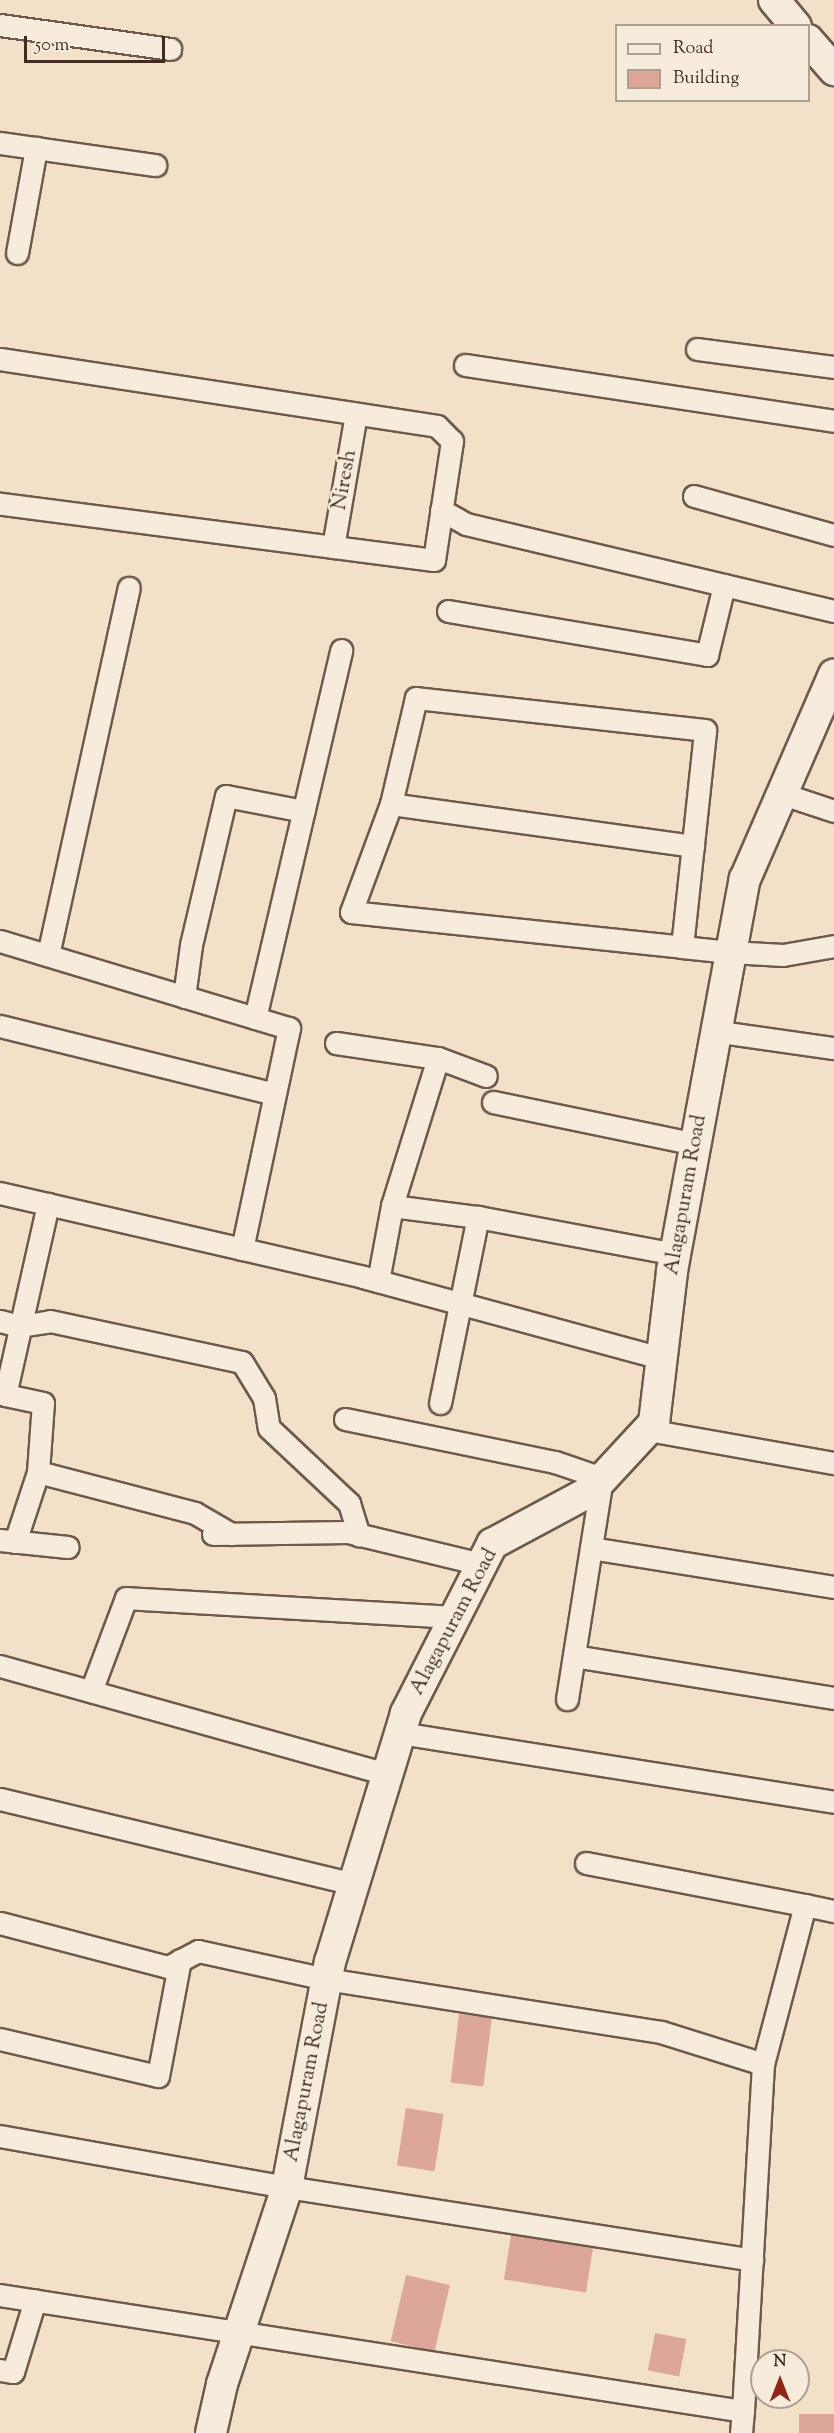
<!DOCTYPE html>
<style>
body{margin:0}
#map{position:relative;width:834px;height:2433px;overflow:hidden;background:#f2e1c8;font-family:"Sorts Mill Goudy",serif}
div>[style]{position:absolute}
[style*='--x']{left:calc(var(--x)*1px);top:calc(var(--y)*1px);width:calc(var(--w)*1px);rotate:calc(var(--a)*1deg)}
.building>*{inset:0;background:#dca798;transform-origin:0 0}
.roads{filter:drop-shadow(2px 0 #6d5a4a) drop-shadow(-2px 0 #6d5a4a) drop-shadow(0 2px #6d5a4a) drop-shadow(0 -2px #6d5a4a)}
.street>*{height:21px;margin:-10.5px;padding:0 10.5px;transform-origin:10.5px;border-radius:10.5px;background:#f7ecdb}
.secondary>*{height:30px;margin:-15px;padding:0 15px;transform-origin:15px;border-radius:15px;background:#f7ecdb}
span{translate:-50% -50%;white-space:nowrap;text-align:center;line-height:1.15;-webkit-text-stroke:5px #f7ecdb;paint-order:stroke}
.street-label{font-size:21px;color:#412d20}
.legend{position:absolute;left:615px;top:24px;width:195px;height:78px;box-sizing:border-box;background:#f7ecdb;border:2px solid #aea090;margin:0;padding:8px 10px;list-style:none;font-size:18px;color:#412d20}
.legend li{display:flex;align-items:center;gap:12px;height:30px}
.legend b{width:30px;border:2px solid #aea090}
.north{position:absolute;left:750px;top:2349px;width:60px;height:60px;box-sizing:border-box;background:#f7ecdb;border:2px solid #aea090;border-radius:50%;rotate:0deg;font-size:16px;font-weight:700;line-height:24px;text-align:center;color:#412d20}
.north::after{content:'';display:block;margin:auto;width:21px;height:27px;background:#8f2418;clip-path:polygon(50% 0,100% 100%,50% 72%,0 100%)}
.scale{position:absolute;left:24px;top:36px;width:141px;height:27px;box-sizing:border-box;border:3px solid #412d20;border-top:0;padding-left:8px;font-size:18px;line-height:21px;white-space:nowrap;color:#412d20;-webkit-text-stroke:4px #f7ecdb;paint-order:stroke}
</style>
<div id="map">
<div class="building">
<i style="left:459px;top:2014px;width:33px;height:69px;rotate:7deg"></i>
<i style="left:406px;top:2108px;width:38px;height:58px;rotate:9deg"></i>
<i style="left:511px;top:2235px;width:83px;height:45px;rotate:9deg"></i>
<i style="left:406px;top:2275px;width:45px;height:68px;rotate:13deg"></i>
<i style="left:655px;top:2333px;width:32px;height:38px;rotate:11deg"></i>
<i style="left:799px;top:2414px;width:35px;height:19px"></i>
</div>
<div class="roads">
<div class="street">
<i style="--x:0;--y:25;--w:172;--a:8"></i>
<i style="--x:0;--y:143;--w:157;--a:8.1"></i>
<i style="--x:17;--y:253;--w:107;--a:-79.7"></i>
<i style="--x:697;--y:349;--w:138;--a:7.5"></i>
<i style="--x:0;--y:359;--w:442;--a:8.7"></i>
<i style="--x:437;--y:426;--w:21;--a:45"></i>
<i style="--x:452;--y:441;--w:120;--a:98.6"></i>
<i style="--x:434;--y:560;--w:438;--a:-172.6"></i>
<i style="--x:465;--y:365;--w:373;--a:8.6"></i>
<i style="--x:694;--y:496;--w:145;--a:15.6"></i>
<i style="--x:441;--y:510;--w:29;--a:29"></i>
<i style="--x:466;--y:524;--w:378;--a:13.3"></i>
<i style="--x:333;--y:547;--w:135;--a:-80.2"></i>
<i style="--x:448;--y:611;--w:263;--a:9.6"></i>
<i style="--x:707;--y:655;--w:72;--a:-76.3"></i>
<i style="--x:783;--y:794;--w:54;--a:18.4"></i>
<i style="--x:391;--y:804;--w:305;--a:7.9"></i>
<i style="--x:0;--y:941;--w:302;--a:16.8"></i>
<i style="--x:289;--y:1028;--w:226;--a:102"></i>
<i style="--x:682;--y:947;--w:218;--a:-83.9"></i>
<i style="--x:705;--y:730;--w:291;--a:-173.7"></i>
<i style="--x:416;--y:698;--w:109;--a:103.3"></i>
<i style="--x:391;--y:804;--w:115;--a:110.3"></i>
<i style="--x:351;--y:912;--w:333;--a:6"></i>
<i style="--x:682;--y:947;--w:48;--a:5.9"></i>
<i style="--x:730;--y:952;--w:53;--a:3.2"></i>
<i style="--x:783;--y:955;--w:52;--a:-10"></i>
<i style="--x:48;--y:955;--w:376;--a:-77.6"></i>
<i style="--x:184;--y:997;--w:52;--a:-82.3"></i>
<i style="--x:191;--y:945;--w:153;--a:-76.8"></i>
<i style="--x:226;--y:796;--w:79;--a:10.9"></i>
<i style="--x:255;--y:1018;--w:378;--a:-76.8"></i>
<i style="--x:0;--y:1026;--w:282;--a:13.9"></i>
<i style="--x:714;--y:1031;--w:121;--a:8.1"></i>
<i style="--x:336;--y:1043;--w:103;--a:8.4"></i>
<i style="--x:438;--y:1058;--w:51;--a:20.6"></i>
<i style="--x:438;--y:1058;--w:155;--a:107.3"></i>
<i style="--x:392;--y:1206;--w:87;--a:7.3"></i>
<i style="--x:478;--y:1217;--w:200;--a:10.6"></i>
<i style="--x:493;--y:1102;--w:206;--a:11.7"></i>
<i style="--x:0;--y:1193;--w:373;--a:13"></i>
<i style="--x:363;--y:1277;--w:310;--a:15.2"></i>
<i style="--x:378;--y:1281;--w:76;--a:-79.4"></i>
<i style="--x:0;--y:1321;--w:21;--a:14"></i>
<i style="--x:20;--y:1326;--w:30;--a:-9"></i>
<i style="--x:50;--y:1321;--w:196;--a:12.1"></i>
<i style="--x:242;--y:1362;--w:42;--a:58.6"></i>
<i style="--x:264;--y:1398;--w:30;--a:81"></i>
<i style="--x:269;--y:1428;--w:110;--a:43.2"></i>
<i style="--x:349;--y:1503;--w:34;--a:73"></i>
<i style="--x:440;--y:1403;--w:190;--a:-78.5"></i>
<i style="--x:345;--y:1419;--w:214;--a:11.6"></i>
<i style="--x:555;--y:1462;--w:50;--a:18.8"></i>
<i style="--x:602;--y:1478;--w:224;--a:99"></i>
<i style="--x:648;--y:1430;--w:189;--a:10.1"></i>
<i style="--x:38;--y:1472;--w:162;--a:14.6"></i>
<i style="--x:195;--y:1513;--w:42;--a:30.3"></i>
<i style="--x:213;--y:1534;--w:135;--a:-0.8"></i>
<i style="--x:348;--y:1532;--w:137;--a:13.5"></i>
<i style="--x:0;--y:1540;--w:68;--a:5.9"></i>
<i style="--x:15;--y:1542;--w:74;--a:-71.8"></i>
<i style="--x:38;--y:1472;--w:69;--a:-85.9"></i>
<i style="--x:43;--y:1403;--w:39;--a:-168"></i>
<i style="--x:5;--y:1395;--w:196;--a:-77.3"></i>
<i style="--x:591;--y:1548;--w:246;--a:9.1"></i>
<i style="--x:574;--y:1656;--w:263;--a:9.2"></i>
<i style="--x:0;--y:1666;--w:403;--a:15.6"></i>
<i style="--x:91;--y:1691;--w:99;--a:-69.4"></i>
<i style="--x:126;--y:1598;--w:327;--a:3.3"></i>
<i style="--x:400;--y:1733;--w:439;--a:9"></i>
<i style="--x:0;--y:1799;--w:364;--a:13.5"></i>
<i style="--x:586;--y:1863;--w:223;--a:10.9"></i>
<i style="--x:0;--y:1923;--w:174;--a:14.7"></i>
<i style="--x:168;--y:1967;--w:34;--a:-28"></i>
<i style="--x:198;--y:1951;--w:131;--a:12.3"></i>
<i style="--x:326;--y:1979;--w:339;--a:9"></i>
<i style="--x:661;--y:2032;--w:107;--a:17.4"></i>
<i style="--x:763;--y:2064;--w:348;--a:93.3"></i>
<i style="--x:743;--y:2411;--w:752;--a:-171.13"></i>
<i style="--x:0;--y:2039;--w:162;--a:13.2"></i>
<i style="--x:158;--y:2076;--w:118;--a:-79.3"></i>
<i style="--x:763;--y:2064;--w:164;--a:-75.2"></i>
<i style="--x:805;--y:1905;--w:30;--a:12"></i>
<i style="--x:0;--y:2136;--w:291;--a:10.1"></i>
<i style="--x:287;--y:2187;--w:471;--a:8.9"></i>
<i style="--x:0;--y:2370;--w:13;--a:9"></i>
<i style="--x:13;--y:2372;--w:75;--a:-73"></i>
<i style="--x:741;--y:2433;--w:22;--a:-85"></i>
</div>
<div class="secondary">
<i style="--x:774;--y:0;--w:34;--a:50"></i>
<i style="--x:808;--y:40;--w:40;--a:49"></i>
<i style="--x:211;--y:2433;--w:50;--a:-77.3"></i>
<i style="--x:222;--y:2384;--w:207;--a:-71.7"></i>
<i style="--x:287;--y:2187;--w:229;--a:-79.2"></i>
<i style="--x:330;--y:1962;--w:260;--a:-73"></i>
<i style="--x:406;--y:1713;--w:190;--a:-63"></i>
<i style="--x:492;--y:1544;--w:112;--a:-28.2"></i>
<i style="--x:591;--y:1491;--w:93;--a:-47.2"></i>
<i style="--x:654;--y:1423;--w:153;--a:-83.2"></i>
<i style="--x:672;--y:1271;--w:399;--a:-79.5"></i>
<i style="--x:745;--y:879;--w:223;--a:-66.5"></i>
</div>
</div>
<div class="street-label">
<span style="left:345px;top:480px;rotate:-80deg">Niresh</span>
<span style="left:686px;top:1195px;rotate:-80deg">Alagapuram Road</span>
<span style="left:454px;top:1622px;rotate:-62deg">Alagapuram Road</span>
<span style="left:307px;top:2082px;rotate:-79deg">Alagapuram Road</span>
</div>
<ul class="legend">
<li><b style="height:8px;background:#f7ecdb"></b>Road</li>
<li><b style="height:16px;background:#dca798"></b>Building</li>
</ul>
<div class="north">N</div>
<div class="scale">50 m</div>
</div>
